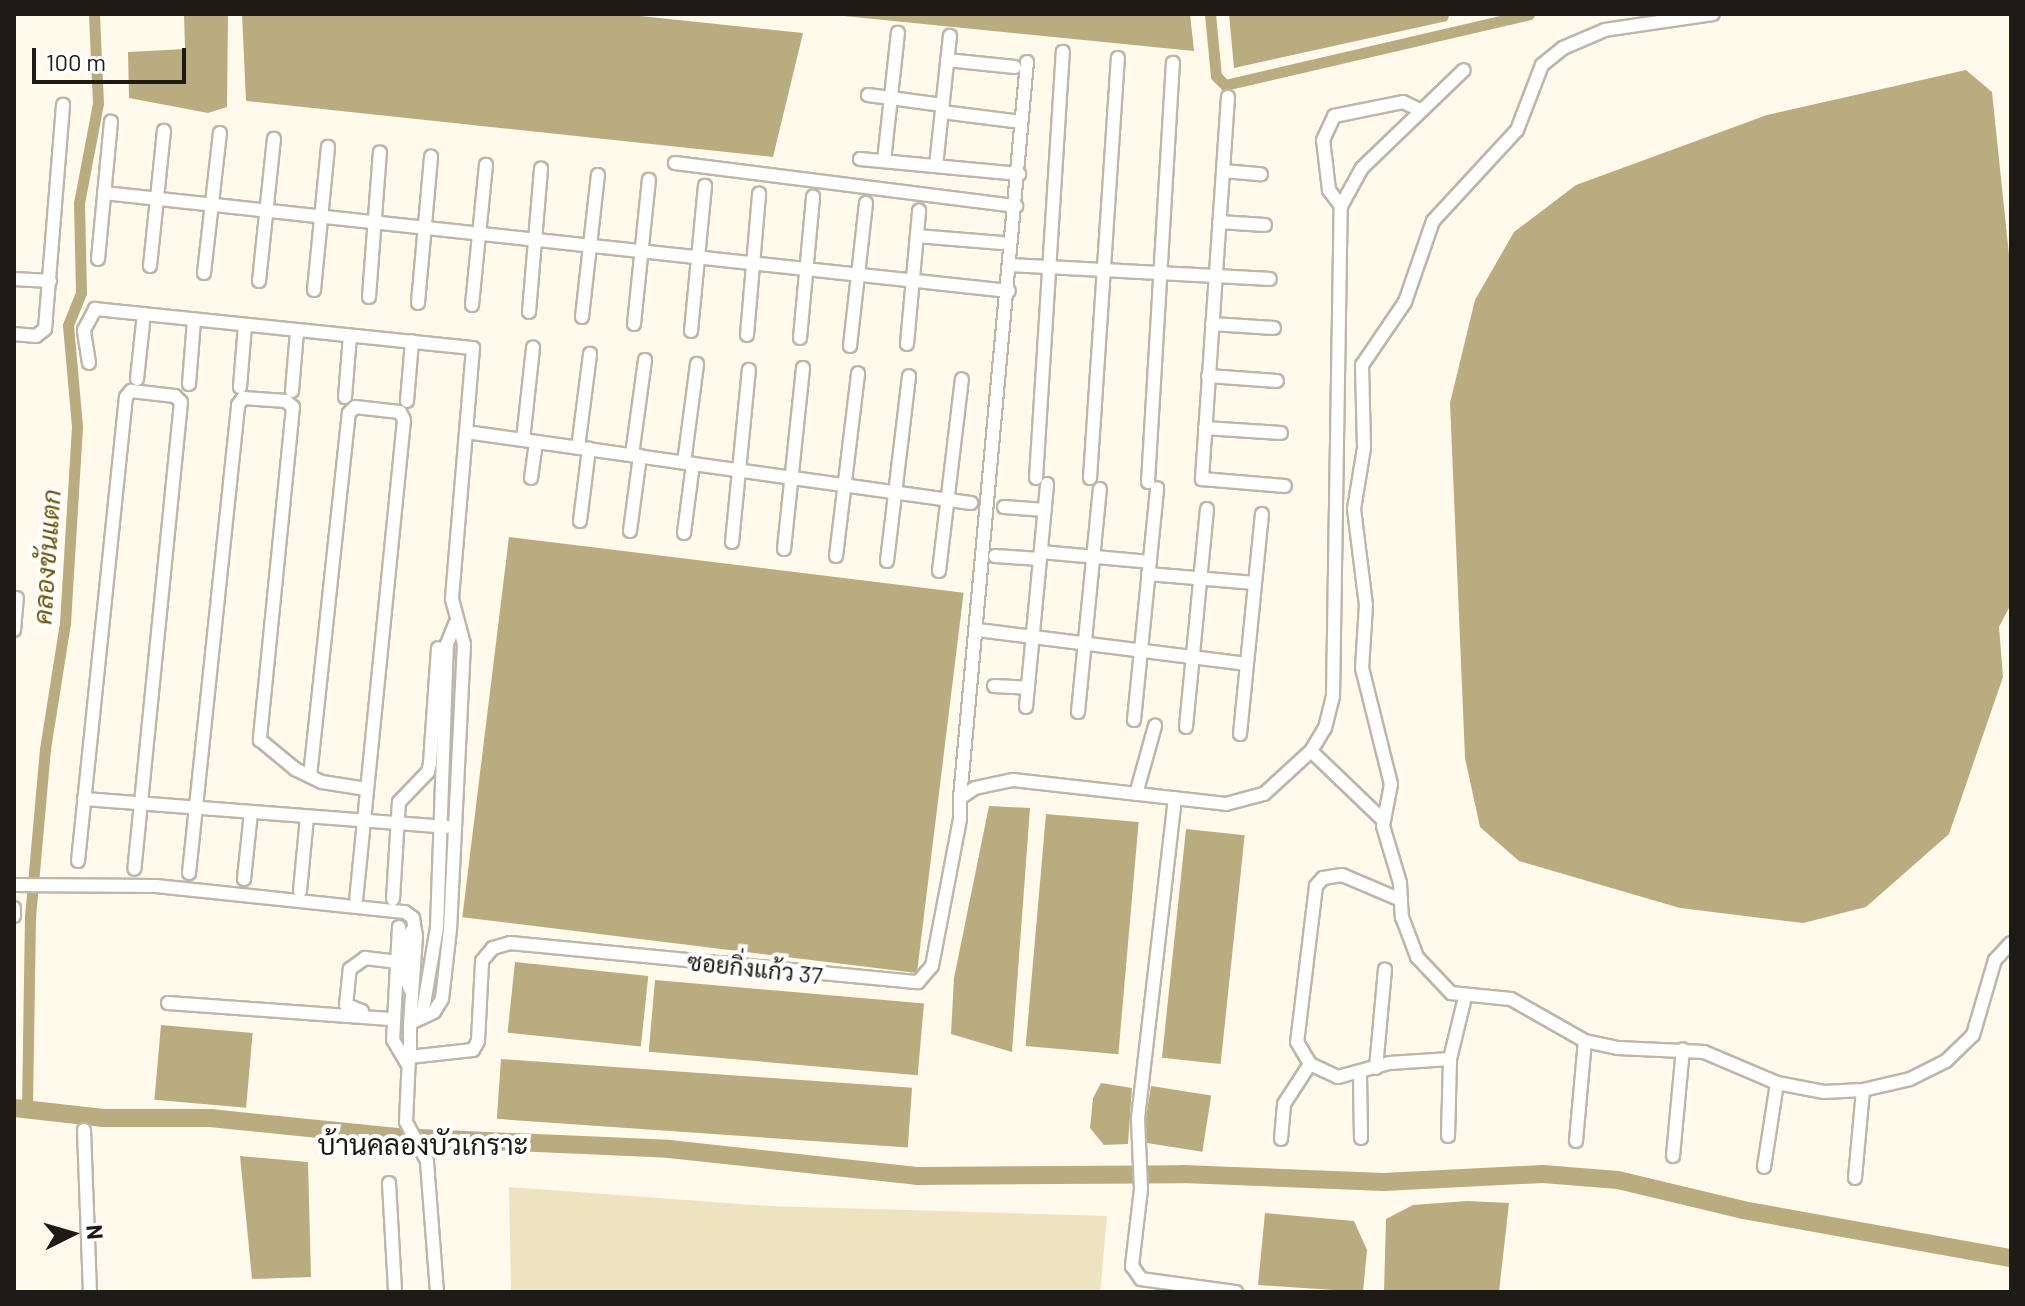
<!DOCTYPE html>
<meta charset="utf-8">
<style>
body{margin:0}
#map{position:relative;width:2025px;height:1306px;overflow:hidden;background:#fffaeb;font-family:Barlow,Sarabun,sans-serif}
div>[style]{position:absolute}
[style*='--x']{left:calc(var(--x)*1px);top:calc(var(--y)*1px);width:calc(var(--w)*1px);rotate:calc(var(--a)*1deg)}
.green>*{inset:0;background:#eee3bf}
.water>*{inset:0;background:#b9ac7f;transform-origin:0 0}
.canal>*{height:11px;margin:-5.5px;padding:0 5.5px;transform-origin:5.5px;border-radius:5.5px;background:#b9ac7f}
.river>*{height:18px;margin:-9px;padding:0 9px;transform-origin:9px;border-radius:9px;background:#b9ac7f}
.roads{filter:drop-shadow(2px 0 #bcb7a9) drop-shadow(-2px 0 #bcb7a9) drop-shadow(0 2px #bcb7a9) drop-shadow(0 -2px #bcb7a9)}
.street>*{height:12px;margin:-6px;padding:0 6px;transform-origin:6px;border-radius:6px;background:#fff}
span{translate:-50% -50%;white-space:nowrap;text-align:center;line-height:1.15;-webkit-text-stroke:8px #fff;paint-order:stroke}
.street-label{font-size:24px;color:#1d1b16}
.water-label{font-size:26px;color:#695503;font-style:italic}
.quarter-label{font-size:28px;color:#1d1b16}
.frame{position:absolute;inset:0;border:16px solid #1d1b16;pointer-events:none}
.north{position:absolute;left:32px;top:1194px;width:80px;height:80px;-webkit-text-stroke:6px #fff;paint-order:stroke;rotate:85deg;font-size:22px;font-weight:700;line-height:32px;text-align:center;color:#1d1b16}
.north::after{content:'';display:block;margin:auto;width:28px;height:36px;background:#1d1b16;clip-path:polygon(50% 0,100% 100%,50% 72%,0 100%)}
.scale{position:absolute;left:32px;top:48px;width:154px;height:36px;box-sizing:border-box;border:4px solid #1d1b16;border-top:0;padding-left:10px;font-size:24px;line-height:28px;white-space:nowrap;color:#1d1b16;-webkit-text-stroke:6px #fff;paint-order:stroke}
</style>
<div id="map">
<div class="green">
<i style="clip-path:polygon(509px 1187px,769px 1206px,1107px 1216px,1100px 1292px,511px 1292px)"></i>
</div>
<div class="water">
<i style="clip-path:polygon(184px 14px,228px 14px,227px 107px,208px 113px,129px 98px,128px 52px,185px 49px)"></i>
<i style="clip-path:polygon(242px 14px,621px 14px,803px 33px,773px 157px,246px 101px)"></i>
<i style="clip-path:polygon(824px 14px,1190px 14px,1194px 51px)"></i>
<i style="clip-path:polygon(1229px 14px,1450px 14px,1447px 21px,1234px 68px)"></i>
<i style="clip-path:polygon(1966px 70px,1992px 92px,2011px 274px,2011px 604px,1999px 627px,2003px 677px,1949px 834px,1866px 907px,1803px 923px,1680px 908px,1519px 861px,1480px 827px,1465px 758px,1450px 403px,1475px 300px,1514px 232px,1576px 185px,1767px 115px)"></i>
<i style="left:509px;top:537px;width:458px;height:383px;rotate:7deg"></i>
<i style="clip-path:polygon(989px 806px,1030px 808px,1012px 1052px,951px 1034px,954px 978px)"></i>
<i style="left:1046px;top:814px;width:93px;height:233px;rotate:5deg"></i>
<i style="left:1186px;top:829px;width:59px;height:230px;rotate:6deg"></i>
<i style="left:515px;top:962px;width:134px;height:71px;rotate:6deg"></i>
<i style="left:655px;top:980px;width:270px;height:72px;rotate:5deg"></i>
<i style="left:161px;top:1025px;width:92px;height:75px;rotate:5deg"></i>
<i style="left:501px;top:1059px;width:412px;height:60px;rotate:4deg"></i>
<i style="clip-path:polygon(1101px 1083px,1132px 1088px,1128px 1144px,1104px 1145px,1090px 1128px,1093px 1098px)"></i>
<i style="left:1151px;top:1086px;width:61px;height:57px;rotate:9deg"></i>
<i style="clip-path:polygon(240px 1156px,308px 1162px,311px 1277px,252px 1279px)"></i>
<i style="clip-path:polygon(1467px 1201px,1509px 1203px,1499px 1292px,1384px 1292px,1386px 1219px,1413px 1205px)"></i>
<i style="clip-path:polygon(1265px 1213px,1354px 1221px,1367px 1250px,1363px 1292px,1258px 1285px)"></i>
</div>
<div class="canal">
<i style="--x:1210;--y:14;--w:62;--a:84.5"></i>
<i style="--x:1216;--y:76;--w:13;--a:45"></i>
<i style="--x:1225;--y:85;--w:312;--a:-13.1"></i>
<i style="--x:27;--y:1107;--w:190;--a:-89.1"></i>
<i style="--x:30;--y:917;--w:169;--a:-84.9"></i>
<i style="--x:45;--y:749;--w:128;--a:-81"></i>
<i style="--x:65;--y:623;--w:197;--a:-86.5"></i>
<i style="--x:77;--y:426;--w:101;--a:-95.1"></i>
<i style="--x:68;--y:325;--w:35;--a:-68"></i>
<i style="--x:81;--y:292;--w:89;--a:-91.3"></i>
<i style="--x:79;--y:203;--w:102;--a:-79.2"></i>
<i style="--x:98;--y:103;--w:89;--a:-92.6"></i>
</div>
<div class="river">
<i style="--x:14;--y:1108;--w:90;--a:6.4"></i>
<i style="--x:103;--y:1118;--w:107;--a:0"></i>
<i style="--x:210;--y:1118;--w:188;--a:5.8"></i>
<i style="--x:397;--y:1137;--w:272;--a:2.5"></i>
<i style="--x:669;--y:1149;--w:249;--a:6.2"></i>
<i style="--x:917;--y:1176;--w:266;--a:-0.4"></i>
<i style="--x:1183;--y:1174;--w:201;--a:2.3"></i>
<i style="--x:1384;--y:1182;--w:159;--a:-2.9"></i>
<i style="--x:1543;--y:1174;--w:75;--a:4.6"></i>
<i style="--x:1618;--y:1180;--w:129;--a:13.5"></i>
<i style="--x:1743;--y:1210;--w:272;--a:10.2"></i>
</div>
<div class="roads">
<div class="street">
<i style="--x:1713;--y:14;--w:109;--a:171.6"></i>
<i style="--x:1605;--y:30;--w:46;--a:156.8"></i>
<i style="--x:1563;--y:48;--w:27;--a:141"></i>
<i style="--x:1542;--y:65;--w:70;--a:111"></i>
<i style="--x:1517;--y:130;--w:124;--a:132.7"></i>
<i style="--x:1433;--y:221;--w:86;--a:109.1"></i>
<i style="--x:1405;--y:302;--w:76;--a:124.3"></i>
<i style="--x:1362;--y:365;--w:83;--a:88.6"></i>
<i style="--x:1364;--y:448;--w:62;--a:99.3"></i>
<i style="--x:1354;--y:509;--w:97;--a:82.9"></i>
<i style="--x:1366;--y:605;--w:63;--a:93.6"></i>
<i style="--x:1362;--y:668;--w:120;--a:76"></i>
<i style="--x:1391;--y:784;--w:43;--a:100.8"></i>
<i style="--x:1383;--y:826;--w:59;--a:73.4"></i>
<i style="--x:1400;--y:883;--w:34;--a:87"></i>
<i style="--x:1402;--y:917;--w:43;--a:69.4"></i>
<i style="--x:1417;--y:957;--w:50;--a:46.6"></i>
<i style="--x:1451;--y:993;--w:60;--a:5.7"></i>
<i style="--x:1511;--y:999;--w:85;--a:29.6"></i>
<i style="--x:1585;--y:1041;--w:34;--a:12"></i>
<i style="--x:1618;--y:1048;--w:86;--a:2.7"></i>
<i style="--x:1704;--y:1052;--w:79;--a:23"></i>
<i style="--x:1777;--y:1083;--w:48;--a:10.8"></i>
<i style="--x:1824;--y:1092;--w:39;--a:-3"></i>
<i style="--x:1863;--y:1090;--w:48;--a:-13.2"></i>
<i style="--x:1910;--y:1079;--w:40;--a:-26.6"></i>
<i style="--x:1946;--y:1061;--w:37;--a:-44"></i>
<i style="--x:1973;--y:1035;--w:78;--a:-73.7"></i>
<i style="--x:1995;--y:960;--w:23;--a:-47"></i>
<i style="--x:947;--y:60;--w:68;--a:5.9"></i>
<i style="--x:868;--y:95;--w:75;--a:7.7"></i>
<i style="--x:1228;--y:97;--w:383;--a:93.9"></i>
<i style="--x:1202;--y:479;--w:83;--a:4.8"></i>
<i style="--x:942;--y:112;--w:72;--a:7.2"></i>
<i style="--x:860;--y:159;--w:160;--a:5.4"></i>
<i style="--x:884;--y:161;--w:129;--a:-83.8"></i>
<i style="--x:675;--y:163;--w:344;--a:7.2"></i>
<i style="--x:936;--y:166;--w:131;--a:-83.9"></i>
<i style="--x:1223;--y:171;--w:38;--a:5"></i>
<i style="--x:104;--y:193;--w:910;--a:6.18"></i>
<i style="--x:1341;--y:206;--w:20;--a:-127"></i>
<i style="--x:1329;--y:190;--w:50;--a:-96.8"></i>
<i style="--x:1323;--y:140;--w:26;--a:-65"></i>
<i style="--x:1334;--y:116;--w:70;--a:-11.5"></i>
<i style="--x:1403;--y:102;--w:17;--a:25"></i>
<i style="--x:1219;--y:222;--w:46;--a:3.7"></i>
<i style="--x:917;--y:236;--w:85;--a:4.7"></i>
<i style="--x:98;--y:259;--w:138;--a:-84.6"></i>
<i style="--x:1011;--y:265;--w:259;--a:3.1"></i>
<i style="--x:150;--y:266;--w:136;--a:-84.1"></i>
<i style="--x:204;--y:273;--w:141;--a:-83.5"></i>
<i style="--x:14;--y:279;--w:36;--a:3"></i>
<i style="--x:259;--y:281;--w:143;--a:-84"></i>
<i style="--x:314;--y:290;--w:144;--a:-84.4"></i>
<i style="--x:369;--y:297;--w:145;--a:-85.7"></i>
<i style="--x:418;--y:303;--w:147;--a:-84.9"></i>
<i style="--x:472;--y:305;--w:141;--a:-84.3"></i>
<i style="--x:529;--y:312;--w:144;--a:-85.2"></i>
<i style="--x:582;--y:317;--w:143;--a:-83.6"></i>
<i style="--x:634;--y:324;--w:145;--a:-84.1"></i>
<i style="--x:1212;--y:324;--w:62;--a:3.7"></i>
<i style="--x:691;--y:331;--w:146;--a:-84.5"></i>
<i style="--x:14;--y:334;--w:22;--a:5"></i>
<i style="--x:36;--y:336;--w:11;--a:-38"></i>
<i style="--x:45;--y:329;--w:225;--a:-85.4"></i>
<i style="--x:747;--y:335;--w:142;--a:-85.1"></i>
<i style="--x:800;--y:338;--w:142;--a:-84.7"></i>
<i style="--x:907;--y:344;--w:134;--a:-84.8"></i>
<i style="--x:850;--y:346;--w:144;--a:-83.6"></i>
<i style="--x:89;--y:363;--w:33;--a:-99"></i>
<i style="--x:84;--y:330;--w:24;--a:-62"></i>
<i style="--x:95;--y:309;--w:380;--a:5.9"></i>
<i style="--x:473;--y:348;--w:252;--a:94.8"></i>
<i style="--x:452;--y:599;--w:47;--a:75.1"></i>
<i style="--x:464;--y:644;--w:285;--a:92.8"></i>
<i style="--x:450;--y:929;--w:70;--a:96.5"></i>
<i style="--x:442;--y:999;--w:15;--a:122"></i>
<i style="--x:434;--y:1012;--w:26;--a:155"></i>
<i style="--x:410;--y:1023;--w:30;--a:90"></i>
<i style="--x:1208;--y:376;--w:69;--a:4.1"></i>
<i style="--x:137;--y:379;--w:65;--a:-83.9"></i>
<i style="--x:189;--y:384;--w:64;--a:-85.5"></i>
<i style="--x:240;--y:387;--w:62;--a:-85.4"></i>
<i style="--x:292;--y:391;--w:60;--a:-85.2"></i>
<i style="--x:345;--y:397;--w:61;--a:-85.3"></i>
<i style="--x:407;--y:401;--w:60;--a:-85.2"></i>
<i style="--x:1205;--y:428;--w:76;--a:3.8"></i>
<i style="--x:466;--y:432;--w:510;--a:8"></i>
<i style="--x:523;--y:440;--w:93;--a:-83.8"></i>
<i style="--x:578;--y:448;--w:95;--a:-82.7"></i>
<i style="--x:632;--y:455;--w:96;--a:-82.2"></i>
<i style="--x:684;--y:463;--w:100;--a:-82.5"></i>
<i style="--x:531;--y:478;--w:36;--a:-82"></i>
<i style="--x:1036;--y:478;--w:427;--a:-86.4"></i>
<i style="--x:1090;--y:478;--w:421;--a:-86.2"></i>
<i style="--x:1148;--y:482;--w:420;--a:-86.6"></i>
<i style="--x:1004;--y:507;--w:41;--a:4.2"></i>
<i style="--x:580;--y:521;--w:73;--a:-82.9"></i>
<i style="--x:630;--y:531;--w:76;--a:-82.4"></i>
<i style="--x:684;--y:533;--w:70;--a:-82.6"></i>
<i style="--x:732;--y:542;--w:173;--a:-84.4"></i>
<i style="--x:784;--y:549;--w:182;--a:-84"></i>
<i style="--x:1041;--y:552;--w:109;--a:5.2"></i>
<i style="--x:836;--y:556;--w:184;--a:-83.1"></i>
<i style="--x:995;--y:556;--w:45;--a:3.8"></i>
<i style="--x:887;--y:561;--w:186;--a:-83.2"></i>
<i style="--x:939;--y:571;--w:193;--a:-83.2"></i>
<i style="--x:1148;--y:574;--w:107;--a:4.8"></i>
<i style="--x:14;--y:630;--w:32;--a:-85"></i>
<i style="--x:978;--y:630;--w:271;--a:7.2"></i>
<i style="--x:994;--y:686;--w:34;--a:3"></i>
<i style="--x:1026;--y:707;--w:224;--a:-84.6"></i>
<i style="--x:1078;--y:712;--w:224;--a:-84.4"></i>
<i style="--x:1134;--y:720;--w:233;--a:-84.3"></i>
<i style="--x:1186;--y:727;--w:219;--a:-84.5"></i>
<i style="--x:1240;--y:734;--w:221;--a:-84.3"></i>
<i style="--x:1311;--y:751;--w:100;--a:43.8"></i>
<i style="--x:310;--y:776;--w:365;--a:-83.9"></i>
<i style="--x:349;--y:413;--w:8;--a:-45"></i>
<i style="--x:355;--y:407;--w:45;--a:6.3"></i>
<i style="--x:400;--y:412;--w:9;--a:63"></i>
<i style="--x:404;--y:420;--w:480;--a:95.7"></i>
<i style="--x:1136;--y:794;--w:71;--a:-74.4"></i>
<i style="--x:960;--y:798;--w:739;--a:-84.8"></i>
<i style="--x:1175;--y:798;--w:324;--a:96.6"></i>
<i style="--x:1138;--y:1120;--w:69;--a:87.5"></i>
<i style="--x:1141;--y:1189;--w:78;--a:96.7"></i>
<i style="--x:1132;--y:1266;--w:16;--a:55"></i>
<i style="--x:1141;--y:1279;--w:96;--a:7.8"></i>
<i style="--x:84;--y:799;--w:364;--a:4.4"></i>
<i style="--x:78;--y:861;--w:466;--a:-84.1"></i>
<i style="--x:126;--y:397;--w:8;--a:-50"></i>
<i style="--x:131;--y:391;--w:44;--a:6.5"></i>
<i style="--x:175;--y:396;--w:8;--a:45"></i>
<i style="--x:181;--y:402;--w:469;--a:95.7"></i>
<i style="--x:189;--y:873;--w:471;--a:-84"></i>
<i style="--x:238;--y:405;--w:9;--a:-54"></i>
<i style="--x:243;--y:398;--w:43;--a:4"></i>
<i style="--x:286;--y:401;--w:9;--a:41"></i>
<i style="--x:293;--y:407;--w:335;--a:95.7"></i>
<i style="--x:260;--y:740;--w:45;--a:39.6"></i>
<i style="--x:295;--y:769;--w:30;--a:26"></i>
<i style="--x:322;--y:782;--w:45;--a:9"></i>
<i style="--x:244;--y:879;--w:67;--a:-84"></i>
<i style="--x:14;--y:885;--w:142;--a:0.4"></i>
<i style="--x:156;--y:886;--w:250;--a:6"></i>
<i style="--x:405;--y:912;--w:10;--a:37"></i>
<i style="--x:413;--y:918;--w:18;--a:81"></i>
<i style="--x:416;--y:936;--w:87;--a:93.9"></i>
<i style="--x:300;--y:891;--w:74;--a:-84.6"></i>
<i style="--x:393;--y:899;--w:97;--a:-86.5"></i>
<i style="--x:399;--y:802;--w:42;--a:-46"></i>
<i style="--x:428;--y:772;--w:9;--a:-77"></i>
<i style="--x:430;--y:763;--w:115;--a:-86"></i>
<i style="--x:1401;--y:900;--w:64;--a:-157"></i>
<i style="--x:1342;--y:875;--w:19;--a:171"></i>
<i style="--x:1323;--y:878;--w:11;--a:131"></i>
<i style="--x:1316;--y:886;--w:157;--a:96.9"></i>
<i style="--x:1297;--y:1042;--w:26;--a:59"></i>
<i style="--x:1310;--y:1064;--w:31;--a:25"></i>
<i style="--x:1338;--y:1077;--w:53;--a:-15.4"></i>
<i style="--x:1389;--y:1063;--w:61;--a:-3.8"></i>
<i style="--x:14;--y:916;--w:8;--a:-90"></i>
<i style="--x:399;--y:927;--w:113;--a:93"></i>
<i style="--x:393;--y:1040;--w:29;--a:59"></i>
<i style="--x:410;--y:989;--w:14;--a:-111"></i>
<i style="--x:405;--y:976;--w:40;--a:-85.7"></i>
<i style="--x:408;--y:936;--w:9;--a:-54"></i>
<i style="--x:168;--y:1003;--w:226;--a:4.1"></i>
<i style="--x:362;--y:1011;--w:17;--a:-159"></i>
<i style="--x:346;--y:1005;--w:36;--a:-84"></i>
<i style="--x:350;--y:969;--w:19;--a:-36"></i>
<i style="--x:365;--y:958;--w:31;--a:7"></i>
<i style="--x:422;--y:1016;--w:90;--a:-80.4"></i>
<i style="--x:437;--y:927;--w:283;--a:-88"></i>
<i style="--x:447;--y:644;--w:22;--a:-68"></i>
<i style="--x:1376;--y:1068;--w:99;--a:-84.8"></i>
<i style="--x:1360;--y:1075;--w:63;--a:89.1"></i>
<i style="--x:84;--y:1130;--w:162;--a:87.9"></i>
<i style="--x:1448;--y:1136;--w:77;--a:-88.5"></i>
<i style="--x:1450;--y:1059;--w:64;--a:-76.4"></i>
<i style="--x:1281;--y:1139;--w:35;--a:-85"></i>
<i style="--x:1284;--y:1104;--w:48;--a:-57"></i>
<i style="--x:1576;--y:1141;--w:100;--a:-84.9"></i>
<i style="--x:1673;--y:1156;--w:107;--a:-84.7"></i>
<i style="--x:1764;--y:1167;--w:85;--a:-81.2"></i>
<i style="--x:1855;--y:1178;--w:88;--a:-84.8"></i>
<i style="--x:389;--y:1183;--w:109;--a:86.8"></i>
<i style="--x:437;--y:1292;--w:131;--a:-94.4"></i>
<i style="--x:427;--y:1161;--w:44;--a:-118.3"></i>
<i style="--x:406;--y:1122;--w:65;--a:-87.4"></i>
<i style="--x:409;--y:1057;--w:64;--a:-6.2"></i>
<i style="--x:473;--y:1050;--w:10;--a:-61"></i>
<i style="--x:478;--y:1041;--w:80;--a:-87.1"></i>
<i style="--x:482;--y:961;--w:17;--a:-50"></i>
<i style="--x:493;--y:948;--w:18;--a:-16"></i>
<i style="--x:510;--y:943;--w:410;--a:5.5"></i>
<i style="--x:918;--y:982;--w:21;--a:-49"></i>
<i style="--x:932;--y:966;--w:150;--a:-79.2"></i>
<i style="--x:960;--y:819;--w:21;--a:-90"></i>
<i style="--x:960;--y:798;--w:18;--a:-34"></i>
<i style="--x:975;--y:788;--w:39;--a:-12"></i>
<i style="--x:1013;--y:780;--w:214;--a:6.4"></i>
<i style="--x:1226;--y:804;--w:39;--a:-15"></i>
<i style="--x:1264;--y:794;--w:64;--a:-42.5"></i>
<i style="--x:1311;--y:751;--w:27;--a:-59"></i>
<i style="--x:1325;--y:728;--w:33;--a:-76"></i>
<i style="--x:1333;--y:696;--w:490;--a:-89.1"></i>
<i style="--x:1341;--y:206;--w:43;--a:-61.1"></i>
<i style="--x:1362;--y:168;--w:141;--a:-43.9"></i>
</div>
</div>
<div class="street-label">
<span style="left:755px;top:968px;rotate:6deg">ซอยกิ่งแก้ว 37</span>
</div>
<div class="water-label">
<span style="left:46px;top:557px;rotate:-86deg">คลองขันแตก</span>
</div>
<div class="quarter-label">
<span style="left:423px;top:1144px">บ้านคลองบัวเกราะ</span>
</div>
<div class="frame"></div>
<div class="north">N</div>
<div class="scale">100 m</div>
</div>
